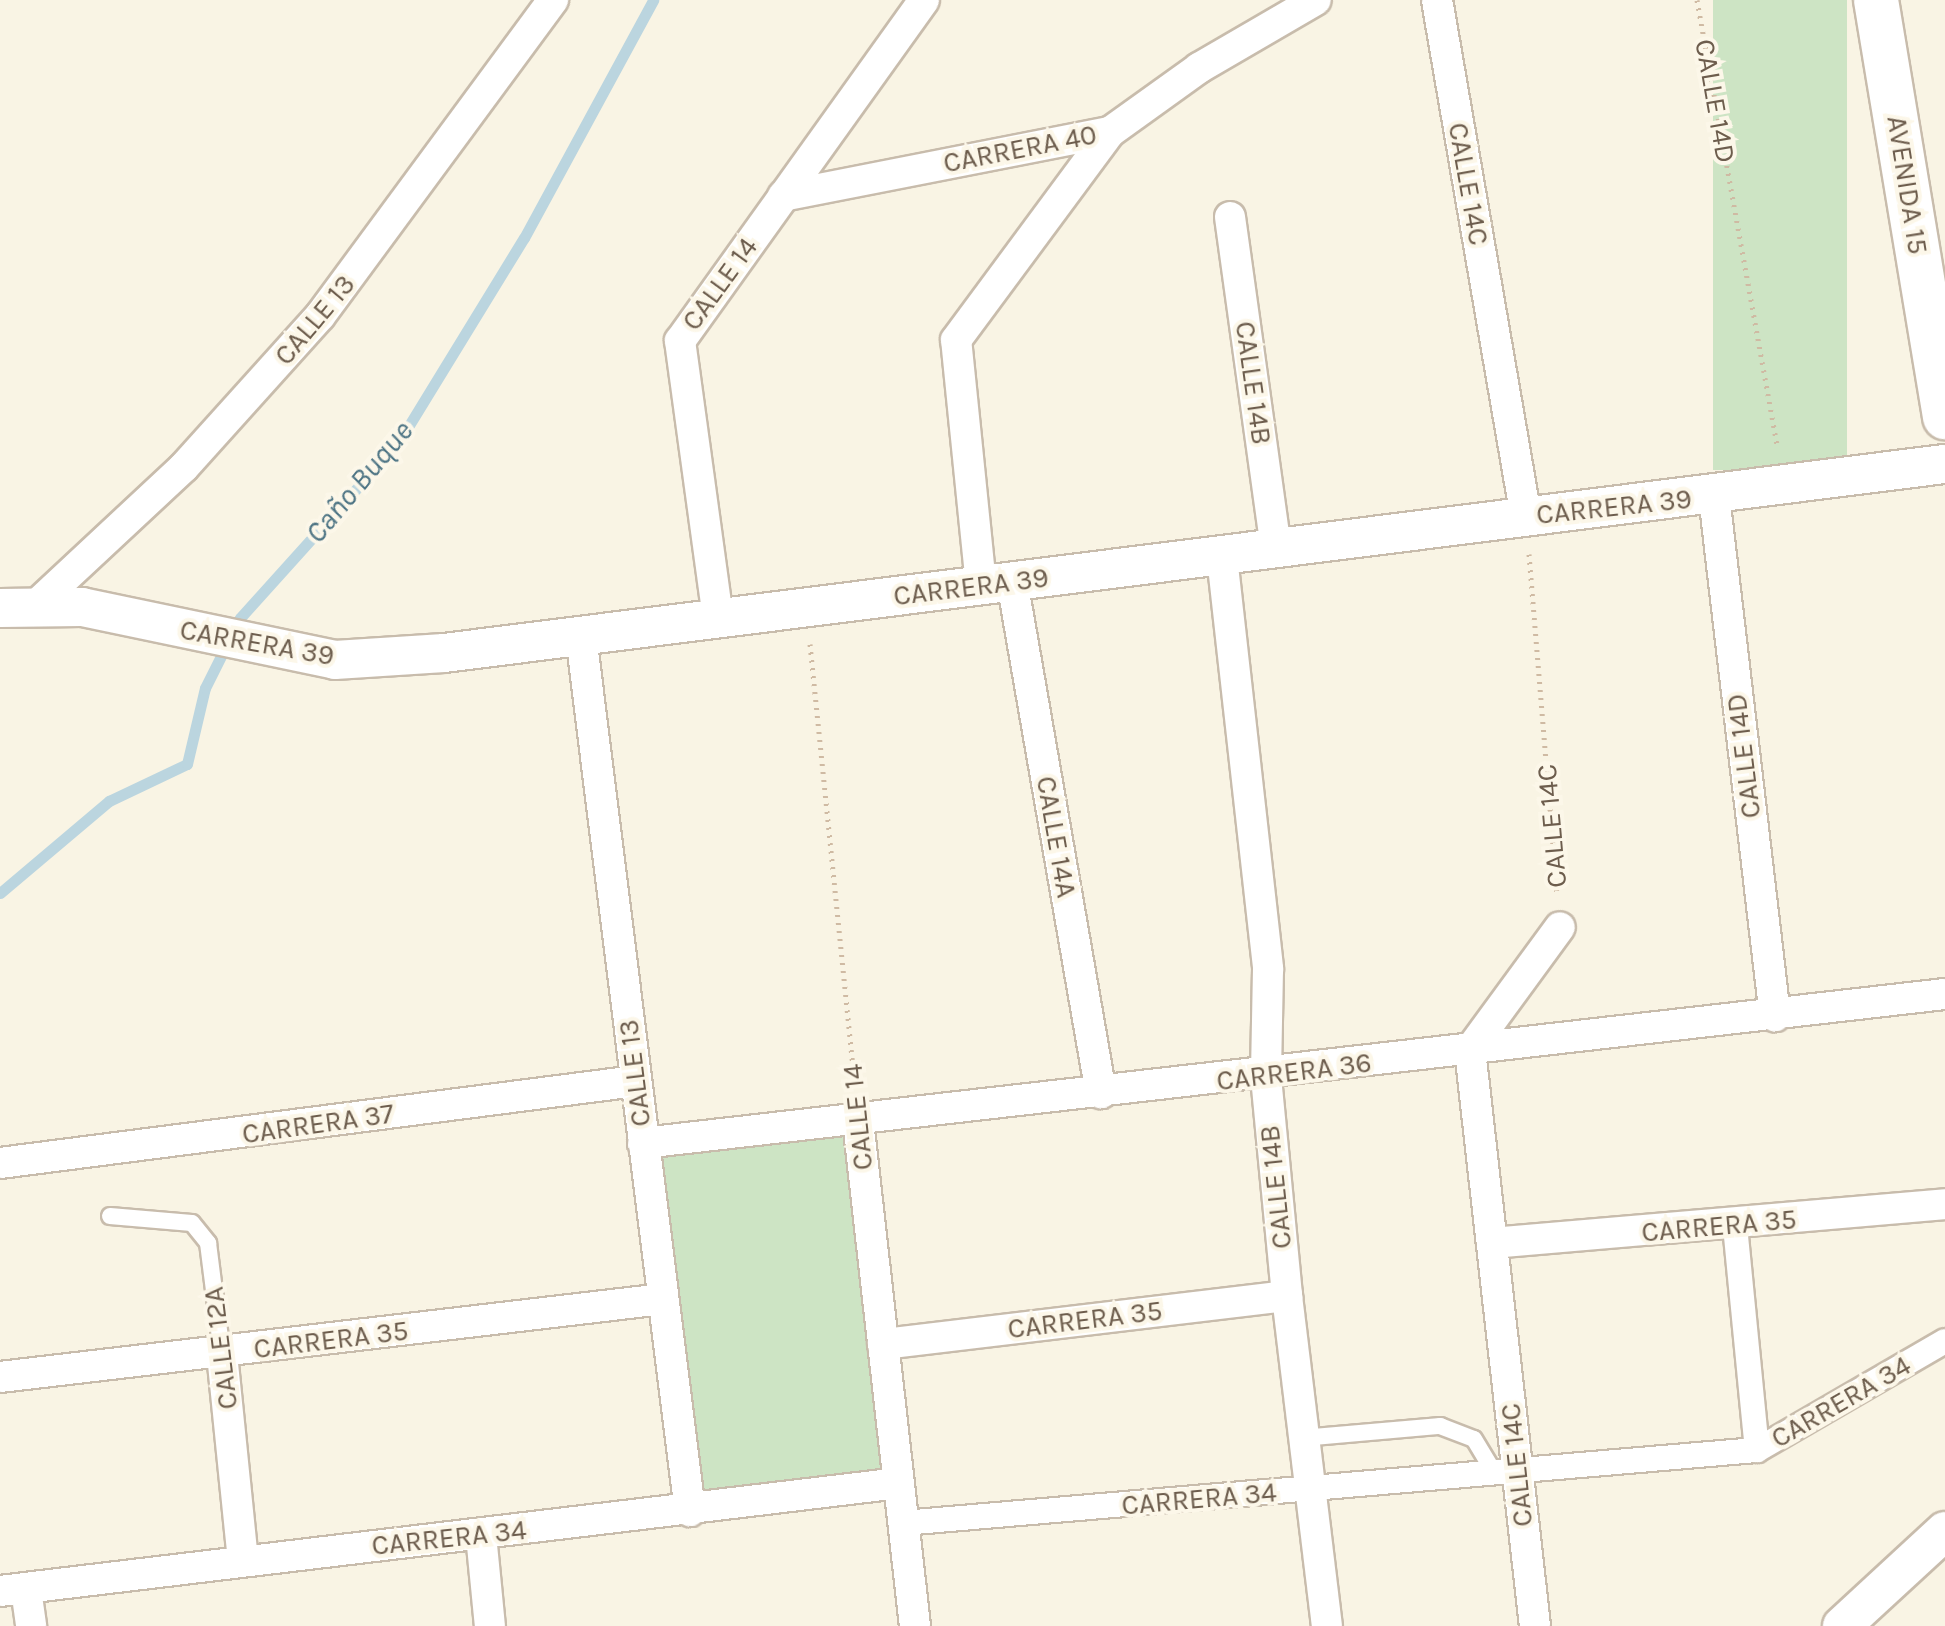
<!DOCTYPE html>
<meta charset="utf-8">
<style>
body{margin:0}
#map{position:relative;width:1945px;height:1626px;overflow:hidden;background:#f9f4e4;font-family:Karla,sans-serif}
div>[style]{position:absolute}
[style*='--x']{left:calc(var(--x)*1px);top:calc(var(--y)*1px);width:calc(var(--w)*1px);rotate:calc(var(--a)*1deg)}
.green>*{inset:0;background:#cde4c4;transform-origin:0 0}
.stream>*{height:11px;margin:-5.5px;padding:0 5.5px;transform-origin:5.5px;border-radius:5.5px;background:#bbd5df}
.path>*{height:5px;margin-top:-2.5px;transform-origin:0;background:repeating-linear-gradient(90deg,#cfbaa3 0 2px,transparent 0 8px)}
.roads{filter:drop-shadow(2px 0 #c8bcac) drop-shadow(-2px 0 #c8bcac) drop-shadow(0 2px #c8bcac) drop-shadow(0 -2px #c8bcac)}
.service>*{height:16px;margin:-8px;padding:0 8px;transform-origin:8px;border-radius:8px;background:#fff}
.pedestrian>*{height:24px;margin:-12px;padding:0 12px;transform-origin:12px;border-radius:12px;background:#fff}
.minor>*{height:30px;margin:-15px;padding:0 15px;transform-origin:15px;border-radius:15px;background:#fff}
.tertiary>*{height:38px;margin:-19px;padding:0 19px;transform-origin:19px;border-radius:19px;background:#fff}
.secondary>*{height:44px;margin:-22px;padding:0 22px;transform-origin:22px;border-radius:22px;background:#fff}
span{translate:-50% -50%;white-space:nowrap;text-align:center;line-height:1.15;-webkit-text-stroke:8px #fcf7e9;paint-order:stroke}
.street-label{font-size:28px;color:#6d5d4d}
.water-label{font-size:30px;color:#4d7484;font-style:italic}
</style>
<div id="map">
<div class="green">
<i style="left:1713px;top:0;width:134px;height:470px"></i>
<i style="left:858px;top:1121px;width:364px;height:216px;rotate:84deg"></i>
</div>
<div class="stream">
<i style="--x:0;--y:893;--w:143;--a:-40.2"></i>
<i style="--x:109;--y:801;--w:86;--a:-25.4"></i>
<i style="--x:187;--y:764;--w:78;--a:-76.7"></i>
<i style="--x:205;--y:688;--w:78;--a:-63.4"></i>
<i style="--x:240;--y:618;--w:239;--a:-48"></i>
<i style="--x:400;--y:440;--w:237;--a:-58.5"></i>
<i style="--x:524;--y:238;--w:271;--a:-61.5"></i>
</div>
<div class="path">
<i style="--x:1697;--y:0;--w:455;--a:79.8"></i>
<i style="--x:1529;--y:554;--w:342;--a:85.3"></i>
<i style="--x:810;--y:644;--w:446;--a:84.2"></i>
</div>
<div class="roads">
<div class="service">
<i style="--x:110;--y:1216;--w:82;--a:4.9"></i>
<i style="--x:192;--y:1223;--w:26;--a:51"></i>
<i style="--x:208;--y:1243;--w:112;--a:82.8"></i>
<i style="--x:1302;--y:1438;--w:139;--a:-5"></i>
<i style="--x:1440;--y:1426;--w:36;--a:21"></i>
<i style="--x:1474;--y:1439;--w:39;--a:59"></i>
</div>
<div class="pedestrian">
<i style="--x:1735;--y:1226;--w:225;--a:84.4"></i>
<i style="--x:903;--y:1523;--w:857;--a:-4.89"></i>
<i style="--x:1757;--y:1450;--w:217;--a:-30.1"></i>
</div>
<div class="minor">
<i style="--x:1437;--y:0;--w:525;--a:80.23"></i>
<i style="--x:783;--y:196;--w:333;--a:-11.1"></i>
<i style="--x:1110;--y:132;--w:110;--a:-35.7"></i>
<i style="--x:1199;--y:68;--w:135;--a:-30.2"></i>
<i style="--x:1230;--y:217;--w:334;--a:82.1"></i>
<i style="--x:1714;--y:496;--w:524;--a:83.31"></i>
<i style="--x:1222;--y:557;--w:415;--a:83.6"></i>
<i style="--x:1268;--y:969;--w:108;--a:91.1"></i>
<i style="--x:1266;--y:1077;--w:220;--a:84.5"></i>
<i style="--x:1287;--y:1296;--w:332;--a:83.1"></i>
<i style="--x:1012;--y:581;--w:520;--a:80.14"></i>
<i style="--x:981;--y:585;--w:246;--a:-95.8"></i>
<i style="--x:956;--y:340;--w:259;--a:-53.5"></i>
<i style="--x:36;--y:605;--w:202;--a:-43"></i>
<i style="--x:184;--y:467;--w:203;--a:-48"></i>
<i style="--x:320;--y:316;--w:393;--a:-53.6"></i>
<i style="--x:718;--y:618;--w:280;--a:-97.8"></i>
<i style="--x:680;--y:341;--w:419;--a:-54.4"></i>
<i style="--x:581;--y:636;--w:882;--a:82.9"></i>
<i style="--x:858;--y:1121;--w:508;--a:83.56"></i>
<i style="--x:643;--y:1143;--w:1310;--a:-6.53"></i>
<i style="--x:0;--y:1163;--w:641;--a:-7.35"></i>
<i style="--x:1492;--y:1243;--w:455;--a:-4.9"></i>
<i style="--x:883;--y:1344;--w:407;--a:-6.8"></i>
<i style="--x:222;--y:1354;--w:208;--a:84.2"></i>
<i style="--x:0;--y:1377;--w:668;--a:-6.71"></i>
<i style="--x:481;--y:1535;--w:91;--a:84.4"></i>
<i style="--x:26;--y:1589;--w:37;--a:82"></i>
<i style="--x:0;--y:1591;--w:905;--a:-6.85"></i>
<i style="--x:1535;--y:1626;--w:580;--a:-96.44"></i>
<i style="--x:1470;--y:1050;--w:152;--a:-53.8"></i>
</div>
<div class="tertiary">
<i style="--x:0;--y:608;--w:82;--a:-0.7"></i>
<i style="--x:82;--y:607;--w:258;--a:11.8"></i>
<i style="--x:335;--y:660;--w:109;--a:-3.7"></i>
<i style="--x:444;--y:653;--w:1513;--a:-7.18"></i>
<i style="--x:1842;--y:1626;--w:140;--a:-42.7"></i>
</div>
<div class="secondary">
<i style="--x:1876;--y:0;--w:423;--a:80.6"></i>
</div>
</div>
<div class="street-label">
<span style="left:1715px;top:101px;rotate:80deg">CALLE 14D</span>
<span style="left:1020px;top:149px;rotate:-11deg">CARRERA 40</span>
<span style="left:1468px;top:184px;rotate:80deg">CALLE 14C</span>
<span style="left:1907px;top:185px;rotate:81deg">AVENIDA 15</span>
<span style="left:720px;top:284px;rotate:-54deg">CALLE 14</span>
<span style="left:315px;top:320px;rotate:-50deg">CALLE 13</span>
<span style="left:1253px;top:383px;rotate:82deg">CALLE 14B</span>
<span style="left:1614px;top:507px;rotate:-6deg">CARRERA 39</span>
<span style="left:971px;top:587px;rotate:-7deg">CARRERA 39</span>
<span style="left:257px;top:643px;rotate:10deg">CARRERA 39</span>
<span style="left:1744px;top:756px;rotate:-97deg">CALLE 14D</span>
<span style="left:1552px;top:826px;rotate:-95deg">CALLE 14C</span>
<span style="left:1056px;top:837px;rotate:80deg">CALLE 14A</span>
<span style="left:1294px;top:1072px;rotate:-7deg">CARRERA 36</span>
<span style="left:635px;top:1073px;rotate:-97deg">CALLE 13</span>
<span style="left:858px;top:1117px;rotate:-96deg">CALLE 14</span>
<span style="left:318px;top:1124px;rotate:-8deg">CARRERA 37</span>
<span style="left:1276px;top:1187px;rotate:-96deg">CALLE 14B</span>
<span style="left:1719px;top:1226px;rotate:-5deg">CARRERA 35</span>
<span style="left:1085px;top:1320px;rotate:-7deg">CARRERA 35</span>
<span style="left:331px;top:1340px;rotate:-7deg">CARRERA 35</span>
<span style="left:221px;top:1348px;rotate:-97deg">CALLE 12A</span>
<span style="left:1841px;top:1402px;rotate:-30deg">CARRERA 34</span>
<span style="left:1517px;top:1465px;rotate:-96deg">CALLE 14C</span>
<span style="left:1199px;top:1499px;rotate:-5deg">CARRERA 34</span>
<span style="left:449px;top:1538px;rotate:-6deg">CARRERA 34</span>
</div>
<div class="water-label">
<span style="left:359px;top:482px;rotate:-50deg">Caño Buque</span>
</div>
</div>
